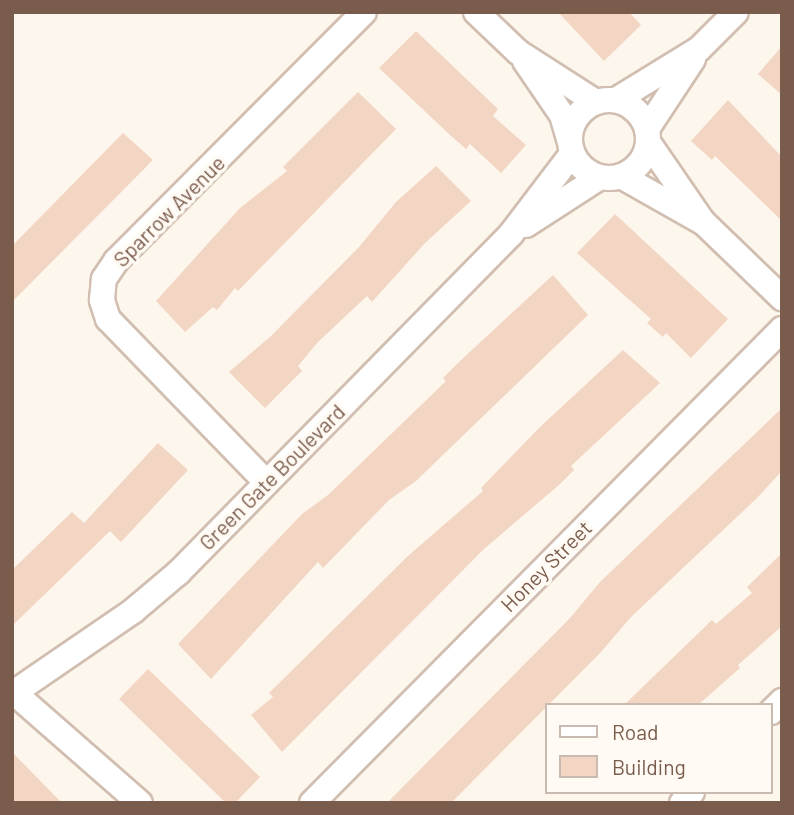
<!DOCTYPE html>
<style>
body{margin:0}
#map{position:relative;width:794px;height:815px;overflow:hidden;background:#fdf6ec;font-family:Barlow,sans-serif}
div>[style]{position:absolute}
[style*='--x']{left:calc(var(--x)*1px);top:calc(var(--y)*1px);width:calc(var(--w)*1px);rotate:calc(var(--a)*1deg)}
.building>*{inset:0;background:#f3d5c3}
.roads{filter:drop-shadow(2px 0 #d1beb0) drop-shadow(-2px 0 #d1beb0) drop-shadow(0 2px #d1beb0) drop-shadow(0 -2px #d1beb0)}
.minor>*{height:24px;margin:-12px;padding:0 12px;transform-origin:12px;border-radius:12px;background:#fff}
.minor>.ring{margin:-12px;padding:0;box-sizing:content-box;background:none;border:24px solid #fff;border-radius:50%}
span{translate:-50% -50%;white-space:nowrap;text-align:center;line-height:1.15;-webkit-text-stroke:7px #fffaf3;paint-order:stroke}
.street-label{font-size:21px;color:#7a5c4d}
.frame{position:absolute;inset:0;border:14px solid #7a5c4d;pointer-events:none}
.legend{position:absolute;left:545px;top:703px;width:228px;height:91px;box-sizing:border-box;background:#fffaf3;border:2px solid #cabbb1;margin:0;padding:9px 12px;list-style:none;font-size:21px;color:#7a5c4d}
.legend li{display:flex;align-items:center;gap:14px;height:35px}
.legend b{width:35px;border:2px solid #cabbb1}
</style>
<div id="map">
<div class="building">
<i style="clip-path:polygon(558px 12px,629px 12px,641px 25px,604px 61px)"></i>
<i style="clip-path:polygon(416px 31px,498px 109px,493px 116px,526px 145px,501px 173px,470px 144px,466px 149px,450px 135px,379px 68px)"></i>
<i style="clip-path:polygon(782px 46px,782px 95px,758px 74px)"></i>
<i style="clip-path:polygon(358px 92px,396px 129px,238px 291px,235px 288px,217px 310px,213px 307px,185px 332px,156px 301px,240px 208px,287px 171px,283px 167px)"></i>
<i style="clip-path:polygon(728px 100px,782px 157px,782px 221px,715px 156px,712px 160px,691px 141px)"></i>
<i style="clip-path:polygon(123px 133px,153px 160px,12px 302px,12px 246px)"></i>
<i style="clip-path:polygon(436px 166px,471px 201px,425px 243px,372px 302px,367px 296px,318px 342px,298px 366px,302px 371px,265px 408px,229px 372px,271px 336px,359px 247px,396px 202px)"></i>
<i style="clip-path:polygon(615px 214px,728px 319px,691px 358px,666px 333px,663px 337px,647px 323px,651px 319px,577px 253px)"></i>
<i style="clip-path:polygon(553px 275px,588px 315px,416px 481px,389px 500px,323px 568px,318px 562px,211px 679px,178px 644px,302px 514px,328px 495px,446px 381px,443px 378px,460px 361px)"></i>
<i style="clip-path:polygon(623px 350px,660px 383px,571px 466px,574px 470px,560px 484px,484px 549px,282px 752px,251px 715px,273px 697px,269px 693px,409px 555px,483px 491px,481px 488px,540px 427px)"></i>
<i style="clip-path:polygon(782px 408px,782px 471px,756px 499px,631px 617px,601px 652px,451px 803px,387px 803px,570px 618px,600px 582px)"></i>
<i style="clip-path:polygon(158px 443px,188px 470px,121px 542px,110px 531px,12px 626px,12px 570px,72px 512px,84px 523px)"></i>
<i style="clip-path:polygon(782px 553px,782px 626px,738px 665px,740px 668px,698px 705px,624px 705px,712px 620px,716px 624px,752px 593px,747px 587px)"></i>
<i style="clip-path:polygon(148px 669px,260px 777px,235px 803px,226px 803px,119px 699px)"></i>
<i style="clip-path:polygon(12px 752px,62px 803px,12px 803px)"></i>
</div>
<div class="roads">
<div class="minor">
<i style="--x:476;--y:12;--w:58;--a:43.6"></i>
<i style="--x:518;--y:52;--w:93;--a:32.7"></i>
<i style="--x:525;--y:61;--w:65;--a:55.6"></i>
<i style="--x:562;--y:115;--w:25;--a:74"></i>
<i class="ring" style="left:570px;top:100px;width:54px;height:54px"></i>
<i style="--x:616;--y:100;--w:97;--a:-31.6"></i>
<i style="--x:699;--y:49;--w:52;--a:-45"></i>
<i style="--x:647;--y:129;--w:84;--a:-56.7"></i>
<i style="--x:648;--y:142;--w:97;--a:55.5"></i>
<i style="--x:703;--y:222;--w:110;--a:43.9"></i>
<i style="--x:621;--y:176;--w:93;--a:29.6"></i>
<i style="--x:526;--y:225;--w:88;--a:-33"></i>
<i style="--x:266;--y:482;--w:227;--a:-134.1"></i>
<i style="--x:108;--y:319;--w:20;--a:-108"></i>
<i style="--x:102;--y:300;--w:21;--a:-85"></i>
<i style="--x:104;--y:279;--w:22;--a:-56"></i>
<i style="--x:116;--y:261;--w:351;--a:-45.1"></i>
<i style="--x:12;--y:691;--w:170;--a:41.2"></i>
<i style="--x:12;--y:694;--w:147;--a:-34.4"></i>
<i style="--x:133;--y:611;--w:59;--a:-40.2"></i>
<i style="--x:178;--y:573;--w:475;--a:-45.5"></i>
<i style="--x:511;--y:234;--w:101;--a:-52.7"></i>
<i style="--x:771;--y:712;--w:16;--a:-45"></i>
<i style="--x:312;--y:803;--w:668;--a:-45.24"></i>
<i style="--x:682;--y:803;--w:15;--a:-48"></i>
</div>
</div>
<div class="street-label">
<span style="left:169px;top:211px;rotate:-45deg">Sparrow Avenue</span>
<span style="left:272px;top:477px;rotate:-45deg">Green Gate Boulevard</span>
<span style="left:546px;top:566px;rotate:-45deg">Honey Street</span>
</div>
<div class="frame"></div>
<ul class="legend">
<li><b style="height:9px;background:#fff"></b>Road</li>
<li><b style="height:19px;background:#f3d5c3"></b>Building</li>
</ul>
</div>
